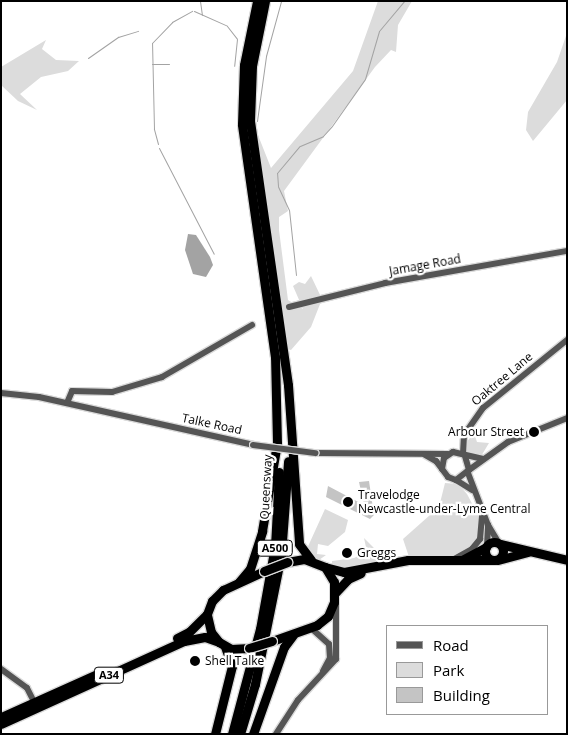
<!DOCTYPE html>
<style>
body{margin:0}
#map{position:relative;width:568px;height:735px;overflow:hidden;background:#fff;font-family:"Open Sans",sans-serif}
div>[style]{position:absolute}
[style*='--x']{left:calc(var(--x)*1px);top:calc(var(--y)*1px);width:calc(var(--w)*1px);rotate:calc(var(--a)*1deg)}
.green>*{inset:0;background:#dcdcdc}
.water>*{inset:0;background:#a3a3a3}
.stream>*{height:1px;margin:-0.5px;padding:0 0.5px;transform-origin:0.5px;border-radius:0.5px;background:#a3a3a3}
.building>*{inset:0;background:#c4c4c4}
.roads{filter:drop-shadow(1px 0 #dbdbdb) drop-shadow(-1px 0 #dbdbdb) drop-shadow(0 1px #dbdbdb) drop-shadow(0 -1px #dbdbdb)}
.minor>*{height:6px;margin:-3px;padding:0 3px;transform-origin:3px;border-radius:3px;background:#555}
.highway>*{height:9px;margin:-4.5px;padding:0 4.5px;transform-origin:4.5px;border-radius:4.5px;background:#000}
.highway>.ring{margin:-4.5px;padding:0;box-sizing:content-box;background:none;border:9px solid #000;border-radius:50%}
.bridges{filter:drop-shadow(1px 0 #dbdbdb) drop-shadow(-1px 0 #dbdbdb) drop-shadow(0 1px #dbdbdb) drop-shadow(0 -1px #dbdbdb)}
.minor-bridge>*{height:6px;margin:-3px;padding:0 3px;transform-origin:3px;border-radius:3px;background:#555}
.highway-bridge>*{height:9px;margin:-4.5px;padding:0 4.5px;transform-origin:4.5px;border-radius:4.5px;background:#000}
.dots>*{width:14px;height:14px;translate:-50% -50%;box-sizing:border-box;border:2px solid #fff;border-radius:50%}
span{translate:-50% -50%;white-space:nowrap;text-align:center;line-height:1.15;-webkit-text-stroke:4.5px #fff;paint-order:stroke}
.shield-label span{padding:1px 4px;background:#fff;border:1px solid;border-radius:4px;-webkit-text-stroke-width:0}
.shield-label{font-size:11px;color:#000;font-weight:700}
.street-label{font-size:12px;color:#000}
.poi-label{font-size:12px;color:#000}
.right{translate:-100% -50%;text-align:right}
.left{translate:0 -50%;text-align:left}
.frame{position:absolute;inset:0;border:2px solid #000;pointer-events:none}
.legend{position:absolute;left:386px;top:625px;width:162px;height:90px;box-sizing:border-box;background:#fff;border:1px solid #999;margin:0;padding:6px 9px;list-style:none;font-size:15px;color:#000}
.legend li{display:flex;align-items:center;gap:10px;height:25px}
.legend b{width:25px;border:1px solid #999}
</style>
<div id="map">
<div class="green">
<i style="clip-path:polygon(378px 1px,412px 1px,398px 25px,396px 52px,391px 50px,375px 67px,284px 191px,288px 211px,279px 217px,279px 230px,288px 300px,303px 309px,293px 286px,299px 282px,305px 284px,311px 276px,322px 299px,311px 327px,291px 350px,287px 349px,256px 130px,271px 168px,353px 71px)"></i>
<i style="clip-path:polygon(567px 33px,567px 100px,533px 141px,526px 130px,528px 112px,557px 62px)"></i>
<i style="clip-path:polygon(46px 40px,42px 49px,56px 60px,79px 61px,68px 71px,41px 77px,20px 94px,37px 110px,18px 101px,1px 85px,1px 67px)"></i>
<i style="clip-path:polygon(474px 433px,477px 442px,489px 443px,480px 458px,467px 454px,465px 444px)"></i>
<i style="clip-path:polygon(445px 483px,458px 484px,467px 494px,478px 515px,478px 538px,471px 547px,455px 555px,409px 557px,403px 539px,439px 507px)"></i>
<i style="clip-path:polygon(325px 509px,348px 520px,345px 532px,328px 546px,318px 544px,317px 554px,326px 555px,319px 560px,305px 553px)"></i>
<i style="clip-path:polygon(364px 538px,386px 560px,341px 569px,332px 566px,332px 561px,354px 558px,367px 552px)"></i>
</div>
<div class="water">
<i style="clip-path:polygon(188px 234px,196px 235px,210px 257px,213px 265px,206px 277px,193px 274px,185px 250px)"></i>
</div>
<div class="stream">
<i style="--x:200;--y:1;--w:14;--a:82"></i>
<i style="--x:194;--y:11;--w:36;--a:24"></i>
<i style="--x:227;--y:26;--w:16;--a:52"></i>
<i style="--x:237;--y:39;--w:27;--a:96"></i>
<i style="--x:88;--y:58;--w:37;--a:-35"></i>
<i style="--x:118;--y:37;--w:21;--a:-17"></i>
<i style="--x:152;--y:64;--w:17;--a:0"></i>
<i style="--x:257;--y:121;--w:66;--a:-82.1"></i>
<i style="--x:266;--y:56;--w:57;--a:-74.7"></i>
<i style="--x:158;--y:144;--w:16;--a:-105"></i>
<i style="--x:154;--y:129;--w:86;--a:-91.3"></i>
<i style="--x:152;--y:43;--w:29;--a:-46"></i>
<i style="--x:172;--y:22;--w:23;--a:-29"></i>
<i style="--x:159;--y:148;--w:119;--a:62.6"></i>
<i style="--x:296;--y:275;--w:65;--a:-96.1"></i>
<i style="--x:289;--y:210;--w:26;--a:-115"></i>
<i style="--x:278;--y:186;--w:13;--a:-94"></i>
<i style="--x:277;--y:173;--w:35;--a:-50"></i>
<i style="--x:300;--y:146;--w:25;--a:-23"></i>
<i style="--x:323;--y:136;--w:13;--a:-48"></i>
<i style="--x:332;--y:126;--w:57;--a:-54.9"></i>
<i style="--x:365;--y:79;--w:50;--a:-73.7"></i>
<i style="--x:379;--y:31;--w:39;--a:-50"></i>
</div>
<div class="building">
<i style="clip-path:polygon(369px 481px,374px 515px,370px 519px,326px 497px,328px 486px,364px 505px,359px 482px)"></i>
</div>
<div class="roads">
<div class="minor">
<i style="--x:289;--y:307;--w:99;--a:-14"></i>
<i style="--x:385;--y:283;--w:185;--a:-10"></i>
<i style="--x:1;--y:393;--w:38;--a:6"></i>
<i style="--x:39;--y:397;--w:219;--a:12.6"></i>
<i style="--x:67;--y:403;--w:13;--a:-67"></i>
<i style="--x:72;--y:391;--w:40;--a:1.4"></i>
<i style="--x:112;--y:392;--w:52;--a:-16.7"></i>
<i style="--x:162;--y:377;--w:104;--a:-30"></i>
<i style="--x:315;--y:453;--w:133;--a:0.4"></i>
<i style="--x:463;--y:454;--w:19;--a:-87"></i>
<i style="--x:464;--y:435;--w:33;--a:-55"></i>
<i style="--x:483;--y:408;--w:108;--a:-39"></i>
<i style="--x:425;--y:455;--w:13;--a:29"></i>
<i style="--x:436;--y:461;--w:20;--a:53"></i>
<i style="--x:448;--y:477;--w:9;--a:21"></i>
<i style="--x:456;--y:480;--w:16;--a:-38"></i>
<i style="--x:469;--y:470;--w:15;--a:-106"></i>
<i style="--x:442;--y:469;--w:11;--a:-80"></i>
<i style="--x:444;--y:458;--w:11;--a:-34"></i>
<i style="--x:453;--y:452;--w:31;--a:13"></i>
<i style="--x:469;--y:470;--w:48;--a:-35.7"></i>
<i style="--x:508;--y:442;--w:64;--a:-22.1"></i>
<i style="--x:468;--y:473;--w:56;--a:69"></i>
<i style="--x:488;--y:525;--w:21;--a:59"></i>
<i style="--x:456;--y:480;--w:19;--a:32"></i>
<i style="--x:487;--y:546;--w:21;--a:-87"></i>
<i style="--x:454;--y:559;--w:21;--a:-29"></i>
<i style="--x:472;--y:549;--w:13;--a:-51"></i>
<i style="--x:480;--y:539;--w:24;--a:-85"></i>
<i style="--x:311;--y:628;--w:24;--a:42"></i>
<i style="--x:329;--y:644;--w:14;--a:86"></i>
<i style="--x:330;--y:658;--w:15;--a:118"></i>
<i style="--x:1;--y:669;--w:32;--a:36"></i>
<i style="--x:27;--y:688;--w:16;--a:63"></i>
<i style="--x:276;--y:734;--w:40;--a:-57.1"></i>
<i style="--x:298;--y:700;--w:56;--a:-47.2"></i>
<i style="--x:336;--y:659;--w:58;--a:-90"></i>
</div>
<div class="highway">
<i style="--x:265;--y:1;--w:66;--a:101.3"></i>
<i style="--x:252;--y:66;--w:55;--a:92.1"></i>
<i style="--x:250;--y:121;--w:267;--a:81.8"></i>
<i style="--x:288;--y:385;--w:159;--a:86"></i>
<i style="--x:299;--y:544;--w:20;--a:53"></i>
<i class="ring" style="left:485px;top:542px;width:9px;height:9px"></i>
<i style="--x:500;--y:544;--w:69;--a:13.4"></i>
<i style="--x:462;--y:560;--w:27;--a:-28"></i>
<i style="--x:498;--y:560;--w:31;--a:-15"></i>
<i style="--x:325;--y:567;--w:20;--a:15"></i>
<i style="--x:344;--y:572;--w:65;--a:-10.6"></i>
<i style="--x:408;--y:560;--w:86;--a:0"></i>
<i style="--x:239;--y:582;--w:17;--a:-50"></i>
<i style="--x:250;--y:569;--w:40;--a:-72"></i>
<i style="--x:262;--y:531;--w:89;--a:-80.3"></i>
<i style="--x:277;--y:443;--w:86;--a:-91.3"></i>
<i style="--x:275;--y:357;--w:235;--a:-98.1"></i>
<i style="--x:242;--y:124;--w:59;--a:-88.1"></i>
<i style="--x:244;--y:65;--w:65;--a:-78.5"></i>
<i style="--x:335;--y:593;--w:19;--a:-47"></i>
<i style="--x:348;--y:579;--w:14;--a:-25"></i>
<i style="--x:177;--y:638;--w:13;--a:-27"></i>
<i style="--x:189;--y:632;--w:25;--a:-45"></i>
<i style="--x:272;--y:641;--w:48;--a:-19.6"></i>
<i style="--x:317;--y:625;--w:14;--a:-39"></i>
<i style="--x:328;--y:616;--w:15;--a:-67"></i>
<i style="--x:334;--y:602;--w:20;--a:-90"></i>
<i style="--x:334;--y:582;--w:17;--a:-121"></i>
<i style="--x:325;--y:567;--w:22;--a:-159"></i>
<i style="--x:304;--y:559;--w:17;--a:170"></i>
<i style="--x:249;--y:648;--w:18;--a:177"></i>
<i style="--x:231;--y:649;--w:14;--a:-150"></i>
<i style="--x:219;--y:642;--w:13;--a:-129"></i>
<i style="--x:211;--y:632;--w:18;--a:-103"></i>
<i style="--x:207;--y:614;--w:14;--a:-69"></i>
<i style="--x:212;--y:601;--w:16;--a:-45"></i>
<i style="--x:223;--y:590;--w:45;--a:-24.9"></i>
<i style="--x:1;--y:717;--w:105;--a:-24.1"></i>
<i style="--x:1;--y:724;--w:201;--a:-24.4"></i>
<i style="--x:184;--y:641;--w:21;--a:-11"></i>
<i style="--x:205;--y:637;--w:15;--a:20"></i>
<i style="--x:215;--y:734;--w:70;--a:-76"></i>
<i style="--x:232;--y:666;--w:20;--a:-110"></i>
<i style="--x:232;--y:734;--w:109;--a:-75.1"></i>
<i style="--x:260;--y:629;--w:84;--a:-79.8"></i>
<i style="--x:275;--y:546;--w:74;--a:-86.9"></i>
<i style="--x:240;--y:734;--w:52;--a:-73.3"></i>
<i style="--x:255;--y:684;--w:132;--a:-78.6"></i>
<i style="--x:281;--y:555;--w:94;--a:-85.7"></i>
<i style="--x:253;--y:734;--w:92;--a:-70.4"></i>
<i style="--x:284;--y:647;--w:15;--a:-53"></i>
</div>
</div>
<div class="bridges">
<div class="minor-bridge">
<i style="--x:253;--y:445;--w:63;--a:7.4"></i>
</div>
<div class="highway-bridge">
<i style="--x:264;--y:571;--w:25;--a:-21"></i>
<i style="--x:249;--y:648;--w:24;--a:-17"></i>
</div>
</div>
<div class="dots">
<i style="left:534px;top:432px;background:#000"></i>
<i style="left:348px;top:502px;background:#000"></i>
<i style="left:347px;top:553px;background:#000"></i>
<i style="left:195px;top:661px;background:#000"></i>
</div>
<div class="shield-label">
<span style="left:275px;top:548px">A500</span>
<span style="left:109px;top:675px">A34</span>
</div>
<div class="street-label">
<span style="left:425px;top:265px;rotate:-10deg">Jamage Road</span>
<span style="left:502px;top:379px;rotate:-40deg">Oaktree Lane</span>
<span style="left:212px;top:424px;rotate:12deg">Talke Road</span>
<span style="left:266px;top:487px;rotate:-87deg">Queensway</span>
</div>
<div class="poi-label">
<span class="right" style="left:524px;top:432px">Arbour Street</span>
<span class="left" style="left:358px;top:502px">Travelodge<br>Newcastle-under-Lyme Central</span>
<span class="left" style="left:357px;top:553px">Greggs</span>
<span class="left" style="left:205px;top:661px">Shell Talke</span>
</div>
<div class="frame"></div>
<ul class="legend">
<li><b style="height:6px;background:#555"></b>Road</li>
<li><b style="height:14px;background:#dcdcdc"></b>Park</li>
<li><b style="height:14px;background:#c4c4c4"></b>Building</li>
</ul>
</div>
